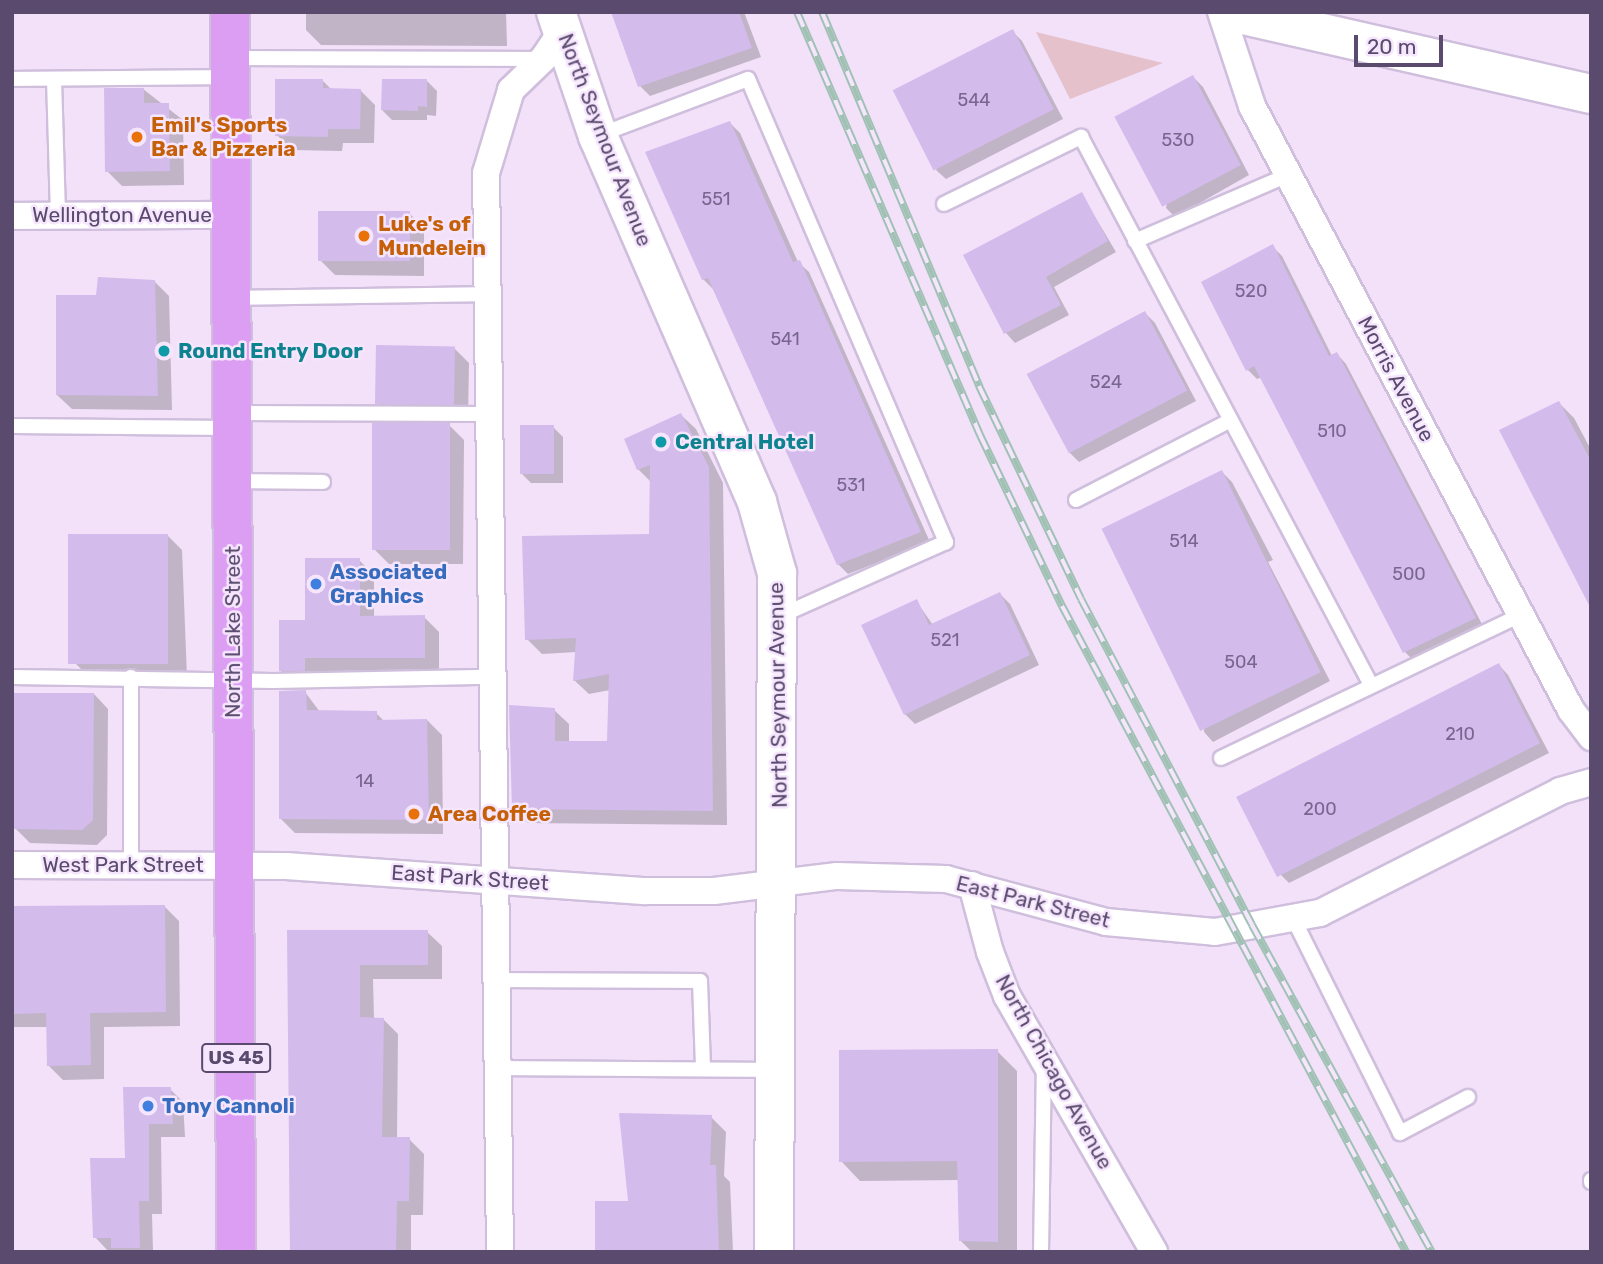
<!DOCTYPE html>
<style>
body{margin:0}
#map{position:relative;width:1603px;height:1264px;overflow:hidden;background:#f2e1f9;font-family:Rubik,sans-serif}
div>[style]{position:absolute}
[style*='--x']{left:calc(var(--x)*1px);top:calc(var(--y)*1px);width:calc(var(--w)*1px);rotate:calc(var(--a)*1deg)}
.green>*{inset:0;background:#e5c1cc}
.shadow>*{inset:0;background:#0003}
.building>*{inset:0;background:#d3bbec;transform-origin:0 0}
.roads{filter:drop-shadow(2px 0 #cfbedc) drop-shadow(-2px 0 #cfbedc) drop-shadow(0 2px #cfbedc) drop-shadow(0 -2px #cfbedc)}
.lane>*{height:14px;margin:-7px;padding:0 7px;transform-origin:7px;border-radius:7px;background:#fff}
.street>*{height:26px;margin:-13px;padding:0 13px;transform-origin:13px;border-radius:13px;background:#fff}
.secondary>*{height:38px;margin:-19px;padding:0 19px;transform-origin:19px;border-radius:19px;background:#fff}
.primary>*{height:38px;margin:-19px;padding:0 19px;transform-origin:19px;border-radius:19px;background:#dc9ef3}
.rail>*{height:8px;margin-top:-4px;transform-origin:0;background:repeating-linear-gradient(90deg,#f6e6fd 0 16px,#a1c1b5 0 32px);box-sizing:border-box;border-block:2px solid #a1c1b5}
.dots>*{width:19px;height:19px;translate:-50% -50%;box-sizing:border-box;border:4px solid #f6e6fd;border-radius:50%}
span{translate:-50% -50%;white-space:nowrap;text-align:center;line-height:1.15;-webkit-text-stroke:5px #f6e6fd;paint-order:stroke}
.number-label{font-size:18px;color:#78668e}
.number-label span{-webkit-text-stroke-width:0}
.shield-label span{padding:2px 5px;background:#f6e6fd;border:2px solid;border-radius:5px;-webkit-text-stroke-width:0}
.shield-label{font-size:19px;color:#5a4a6e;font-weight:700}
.food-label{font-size:21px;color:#c56008;font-weight:700}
.left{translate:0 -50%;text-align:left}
.street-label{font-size:21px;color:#5a4a6e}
.culture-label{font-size:21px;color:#0d838f;font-weight:700}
.shop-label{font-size:21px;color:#366cbe;font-weight:700}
.frame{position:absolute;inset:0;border:14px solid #5a4a6e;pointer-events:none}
.scale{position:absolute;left:1354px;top:35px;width:89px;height:32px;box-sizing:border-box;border:4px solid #5a4a6e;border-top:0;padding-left:9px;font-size:21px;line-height:24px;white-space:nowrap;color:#5a4a6e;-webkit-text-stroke:5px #f6e6fd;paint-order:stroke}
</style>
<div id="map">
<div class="green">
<i style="clip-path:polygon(1036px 32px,1163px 63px,1070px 99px)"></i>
</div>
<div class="shadow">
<i style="clip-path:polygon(306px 12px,506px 12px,507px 46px,321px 45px,306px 30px)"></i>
<i style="clip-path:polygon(613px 12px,744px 12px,761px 57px,650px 96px,640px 86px)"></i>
<i style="clip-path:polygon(1012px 31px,1022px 41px,1063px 119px,946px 179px,936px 170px)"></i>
<i style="clip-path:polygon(1193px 77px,1203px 87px,1249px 175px,1175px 217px,1166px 208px)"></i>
<i style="clip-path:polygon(322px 80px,332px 90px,360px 90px,375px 105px,374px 143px,343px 143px,342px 151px,292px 150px,277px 135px)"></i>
<i style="clip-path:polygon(427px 81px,437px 91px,436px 116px,427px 115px,427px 120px,392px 120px,382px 110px)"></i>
<i style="clip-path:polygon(143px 89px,183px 120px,184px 185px,122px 186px,107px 171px)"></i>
<i style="clip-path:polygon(730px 123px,740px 133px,798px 262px,809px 272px,930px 542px,848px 574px,838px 564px,713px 289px,703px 279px)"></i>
<i style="clip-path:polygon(1082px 195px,1116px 252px,1054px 287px,1069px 315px,1015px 343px,1006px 333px,965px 256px)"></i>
<i style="clip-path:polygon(409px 213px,424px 228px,424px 276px,335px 275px,320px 260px)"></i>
<i style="clip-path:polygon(1273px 247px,1282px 256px,1332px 356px,1337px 354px,1346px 364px,1484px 628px,1415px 662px,1405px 652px,1262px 377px,1257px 379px,1247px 369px)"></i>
<i style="clip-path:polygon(154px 281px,169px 296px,172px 410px,72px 409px,57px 395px,98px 297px)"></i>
<i style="clip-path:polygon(1145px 313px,1155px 323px,1196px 401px,1079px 462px,1069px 452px)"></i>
<i style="clip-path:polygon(454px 348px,469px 363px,468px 418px,392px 418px,377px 403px)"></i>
<i style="clip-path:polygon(1559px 403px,1574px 418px,1591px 450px,1591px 605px)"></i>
<i style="clip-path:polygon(681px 415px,696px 429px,723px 483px,727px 825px,528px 823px,514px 808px,554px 710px,569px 724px,569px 743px,608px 743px,610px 690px,589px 694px,574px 680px,576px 652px,542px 654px,527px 639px,651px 535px,652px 483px,638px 469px)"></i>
<i style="clip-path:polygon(449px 425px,464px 440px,463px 564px,389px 564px,374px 549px)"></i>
<i style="clip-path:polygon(553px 427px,563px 437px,563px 483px,531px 483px,521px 473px)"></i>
<i style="clip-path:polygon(1222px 472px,1232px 482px,1273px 560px,1268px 562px,1330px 681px,1213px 742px,1204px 732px)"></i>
<i style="clip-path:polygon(167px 535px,182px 550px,187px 678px,90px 678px,75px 663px)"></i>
<i style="clip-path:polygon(359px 560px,374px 575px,374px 617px,424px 617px,439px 632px,439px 672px,319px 672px,319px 685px,296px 685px,281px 671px,307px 621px)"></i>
<i style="clip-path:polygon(1000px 594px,1010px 604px,1039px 665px,915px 724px,905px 714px,916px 601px,933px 625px)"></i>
<i style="clip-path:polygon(1499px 665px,1508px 675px,1549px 753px,1289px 883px,1279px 873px)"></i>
<i style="clip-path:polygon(305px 692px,320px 712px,376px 713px,385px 722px,427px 720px,442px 735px,443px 834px,295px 833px,280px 818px)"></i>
<i style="clip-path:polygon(94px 694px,108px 709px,107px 835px,97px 845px,30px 843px,15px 828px)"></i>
<i style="clip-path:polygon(164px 906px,179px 921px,180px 1026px,104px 1027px,104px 1079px,63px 1080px,48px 1065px,48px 1027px,12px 1027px,12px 907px)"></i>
<i style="clip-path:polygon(289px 932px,427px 932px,442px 946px,442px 979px,373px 979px,374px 1019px,384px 1020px,398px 1034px,397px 1139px,409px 1139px,424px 1154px,423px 1215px,411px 1215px,411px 1252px,290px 1252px)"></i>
<i style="clip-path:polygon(997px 1051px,1017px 1071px,1017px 1252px,972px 1252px,960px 1240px,959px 1180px,860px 1181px,841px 1161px)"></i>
<i style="clip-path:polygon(170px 1089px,183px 1102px,185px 1137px,161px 1137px,162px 1214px,152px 1214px,153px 1252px,108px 1251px,95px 1237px,126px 1160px)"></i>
<i style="clip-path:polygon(711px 1117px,726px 1132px,724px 1176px,730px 1182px,733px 1252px,597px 1252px,630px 1203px)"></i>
</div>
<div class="building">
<i style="clip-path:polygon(611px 12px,739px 12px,752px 48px,638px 87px)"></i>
<i style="left:1013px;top:29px;width:90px;height:135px;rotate:63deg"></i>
<i style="left:1193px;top:75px;width:102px;height:89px;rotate:62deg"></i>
<i style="clip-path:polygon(275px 79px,323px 79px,323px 88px,361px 89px,360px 129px,328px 129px,328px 137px,275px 136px)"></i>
<i style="clip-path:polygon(382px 79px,427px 79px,427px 107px,418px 106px,418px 111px,381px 110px)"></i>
<i style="clip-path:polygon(104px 88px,144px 88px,144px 103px,169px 103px,170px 171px,105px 172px)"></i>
<i style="clip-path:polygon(730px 121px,793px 262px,800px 260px,921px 532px,837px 565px,708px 278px,702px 280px,645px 152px)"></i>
<i style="clip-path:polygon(1082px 192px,1108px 241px,1046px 277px,1061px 305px,1004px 334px,963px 255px)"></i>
<i style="left:318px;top:211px;width:92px;height:50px"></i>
<i style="clip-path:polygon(1273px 244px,1329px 356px,1337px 352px,1476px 618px,1403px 653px,1254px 366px,1246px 371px,1201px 282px)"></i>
<i style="clip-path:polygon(98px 277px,155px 280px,158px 396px,56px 395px,56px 295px,96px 295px)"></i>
<i style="left:1145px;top:311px;width:90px;height:134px;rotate:62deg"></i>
<i style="left:376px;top:345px;width:79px;height:59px;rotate:1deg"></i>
<i style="clip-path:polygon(1559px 401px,1591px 461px,1591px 609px,1499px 430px)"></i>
<i style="clip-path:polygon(681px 413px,709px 467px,713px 811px,512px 809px,509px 705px,555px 708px,555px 741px,607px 741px,609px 674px,573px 681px,576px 638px,525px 640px,522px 536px,649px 534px,650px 465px,637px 470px,624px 439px)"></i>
<i style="left:450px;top:423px;width:127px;height:78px;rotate:90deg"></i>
<i style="left:520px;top:425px;width:34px;height:49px"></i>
<i style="left:1222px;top:470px;width:225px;height:134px;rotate:64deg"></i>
<i style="left:68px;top:534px;width:100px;height:130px"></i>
<i style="clip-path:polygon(305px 558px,360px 558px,360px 616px,425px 615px,425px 658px,305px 658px,305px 671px,279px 671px,279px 620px,305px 620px)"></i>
<i style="clip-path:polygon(1000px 592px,1030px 655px,904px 715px,861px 625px,917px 599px,929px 625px)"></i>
<i style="left:1499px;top:663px;width:90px;height:295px;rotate:63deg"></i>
<i style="clip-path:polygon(306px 690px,307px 710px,377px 711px,377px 720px,427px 719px,429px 820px,279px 819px,279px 691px)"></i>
<i style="clip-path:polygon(13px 693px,94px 693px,93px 820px,82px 830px,13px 829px)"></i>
<i style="clip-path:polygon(165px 905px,166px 1012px,90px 1013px,91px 1065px,47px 1066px,46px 1013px,12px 1014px,12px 906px)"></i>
<i style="clip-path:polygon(287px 930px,428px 930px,428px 965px,360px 965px,360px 1017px,384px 1018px,382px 1137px,410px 1137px,409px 1201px,397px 1201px,396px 1252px,290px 1252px)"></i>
<i style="clip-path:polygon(998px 1049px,998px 1242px,959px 1241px,957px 1161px,839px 1162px,839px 1050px)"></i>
<i style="clip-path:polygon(123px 1087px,171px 1087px,173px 1124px,149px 1124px,149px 1201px,139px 1201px,140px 1248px,111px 1248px,111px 1238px,93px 1238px,90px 1158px,125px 1158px)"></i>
<i style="clip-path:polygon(619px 1113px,712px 1115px,710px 1165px,716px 1165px,719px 1252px,595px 1252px,595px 1201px,628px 1201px)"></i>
</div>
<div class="roads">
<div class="lane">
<i style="--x:233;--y:58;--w:308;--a:0.2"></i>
<i style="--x:12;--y:79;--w:217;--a:-0.5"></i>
<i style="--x:54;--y:79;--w:137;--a:88.3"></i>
<i style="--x:599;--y:135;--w:159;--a:-20.6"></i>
<i style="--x:748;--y:79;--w:504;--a:66.85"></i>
<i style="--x:946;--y:542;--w:182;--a:156"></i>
<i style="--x:944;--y:204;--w:153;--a:-26.1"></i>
<i style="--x:1081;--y:137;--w:620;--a:62.11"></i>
<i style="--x:1135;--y:241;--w:167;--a:-23.3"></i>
<i style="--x:233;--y:298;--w:255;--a:-0.9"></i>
<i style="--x:234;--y:413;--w:255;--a:0.2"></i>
<i style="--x:12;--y:426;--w:219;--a:0.5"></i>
<i style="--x:234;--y:481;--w:89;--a:0.6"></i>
<i style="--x:1076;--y:500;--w:172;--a:-27.3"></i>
<i style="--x:12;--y:677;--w:261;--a:0.9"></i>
<i style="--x:273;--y:681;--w:218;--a:-1.1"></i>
<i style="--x:131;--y:677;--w:188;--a:90"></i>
<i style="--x:1221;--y:758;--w:332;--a:-25.5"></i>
<i style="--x:1293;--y:918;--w:240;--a:63.5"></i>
<i style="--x:1400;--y:1133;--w:77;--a:-27.9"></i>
<i style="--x:495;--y:980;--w:205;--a:0.3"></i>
<i style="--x:700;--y:981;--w:88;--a:88"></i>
<i style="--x:497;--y:1068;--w:278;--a:0.4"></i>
<i style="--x:1591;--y:1180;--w:2;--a:90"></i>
<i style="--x:1041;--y:1252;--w:185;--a:-89.1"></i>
</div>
<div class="street">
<i style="--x:1221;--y:12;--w:99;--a:71.7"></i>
<i style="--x:1252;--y:106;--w:683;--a:62.16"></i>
<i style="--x:1571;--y:710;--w:34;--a:53"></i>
<i style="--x:12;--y:216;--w:219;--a:-0.3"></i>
<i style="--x:12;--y:865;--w:274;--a:0.2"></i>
<i style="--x:286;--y:866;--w:361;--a:4"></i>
<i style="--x:646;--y:891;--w:68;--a:0"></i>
<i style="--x:714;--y:891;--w:124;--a:-7"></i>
<i style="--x:837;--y:876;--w:109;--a:1.6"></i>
<i style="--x:946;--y:879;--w:166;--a:15"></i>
<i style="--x:1106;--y:922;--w:109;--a:5.2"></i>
<i style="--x:1215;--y:932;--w:107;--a:-10.3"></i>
<i style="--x:1320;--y:913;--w:269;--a:-26.9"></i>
<i style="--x:1560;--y:791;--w:32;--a:-16"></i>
<i style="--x:972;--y:885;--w:69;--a:75"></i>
<i style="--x:990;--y:952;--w:47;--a:68.9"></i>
<i style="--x:1007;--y:996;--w:295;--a:60.1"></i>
<i style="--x:500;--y:1252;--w:1079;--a:-90.74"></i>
<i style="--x:486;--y:173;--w:87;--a:-73.2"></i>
<i style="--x:511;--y:90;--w:45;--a:-44.1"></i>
<i style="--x:543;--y:59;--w:32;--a:-56"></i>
</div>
<div class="secondary">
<i style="--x:556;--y:12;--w:131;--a:71.3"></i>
<i style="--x:598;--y:136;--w:399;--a:66.5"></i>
<i style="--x:757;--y:502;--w:74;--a:74.3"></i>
<i style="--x:777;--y:573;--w:679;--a:90.25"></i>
<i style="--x:1230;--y:12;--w:370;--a:12.8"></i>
</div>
<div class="primary">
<i style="--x:230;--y:12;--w:1240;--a:89.72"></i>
</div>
</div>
<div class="rail">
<i style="--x:797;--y:12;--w:461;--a:66.6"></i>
<i style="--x:980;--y:435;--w:190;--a:64.4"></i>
<i style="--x:1062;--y:606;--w:732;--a:61.96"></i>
<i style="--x:822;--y:12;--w:406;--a:67.2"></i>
<i style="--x:979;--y:386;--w:236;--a:64.4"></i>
<i style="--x:1081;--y:599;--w:368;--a:62.3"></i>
<i style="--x:1252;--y:925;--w:373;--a:61.2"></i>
</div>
<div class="dots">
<i style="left:137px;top:137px;background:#e8710a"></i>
<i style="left:364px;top:236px;background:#e8710a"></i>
<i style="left:164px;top:351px;background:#0f9aa8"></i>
<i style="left:661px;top:442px;background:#0f9aa8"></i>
<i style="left:316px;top:584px;background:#3f7fe0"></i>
<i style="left:414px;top:814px;background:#e8710a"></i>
<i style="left:148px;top:1106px;background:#3f7fe0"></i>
</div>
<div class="number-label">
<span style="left:974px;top:100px">544</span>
<span style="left:1178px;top:140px">530</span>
<span style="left:716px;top:199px">551</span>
<span style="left:1251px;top:291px">520</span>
<span style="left:785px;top:339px">541</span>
<span style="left:1106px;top:382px">524</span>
<span style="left:1332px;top:431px">510</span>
<span style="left:851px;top:485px">531</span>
<span style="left:1184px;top:541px">514</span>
<span style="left:1409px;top:574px">500</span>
<span style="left:945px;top:640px">521</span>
<span style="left:1241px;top:662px">504</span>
<span style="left:1460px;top:734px">210</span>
<span style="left:365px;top:781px">14</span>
<span style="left:1320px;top:809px">200</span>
</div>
<div class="shield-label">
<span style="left:236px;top:1058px">US 45</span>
</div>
<div class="food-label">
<span class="left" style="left:151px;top:137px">Emil's Sports<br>Bar &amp; Pizzeria</span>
<span class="left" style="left:378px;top:236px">Luke's of<br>Mundelein</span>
<span class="left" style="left:428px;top:814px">Area Coffee</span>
</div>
<div class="street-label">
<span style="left:605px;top:140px;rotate:69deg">North Seymour Avenue</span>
<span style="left:122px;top:215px">Wellington Avenue</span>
<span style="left:1396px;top:379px;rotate:62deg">Morris Avenue</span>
<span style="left:233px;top:632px;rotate:-90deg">North Lake Street</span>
<span style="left:778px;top:695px;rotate:-91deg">North Seymour Avenue</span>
<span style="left:123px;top:865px">West Park Street</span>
<span style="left:470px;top:878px;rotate:4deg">East Park Street</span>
<span style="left:1033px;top:902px;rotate:14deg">East Park Street</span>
<span style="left:1054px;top:1072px;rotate:61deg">North Chicago Avenue</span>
</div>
<div class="culture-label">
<span class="left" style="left:178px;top:351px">Round Entry Door</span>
<span class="left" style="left:675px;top:442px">Central Hotel</span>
</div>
<div class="shop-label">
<span class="left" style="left:330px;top:584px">Associated<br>Graphics</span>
<span class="left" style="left:162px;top:1106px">Tony Cannoli</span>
</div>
<div class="frame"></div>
<div class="scale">20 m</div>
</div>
